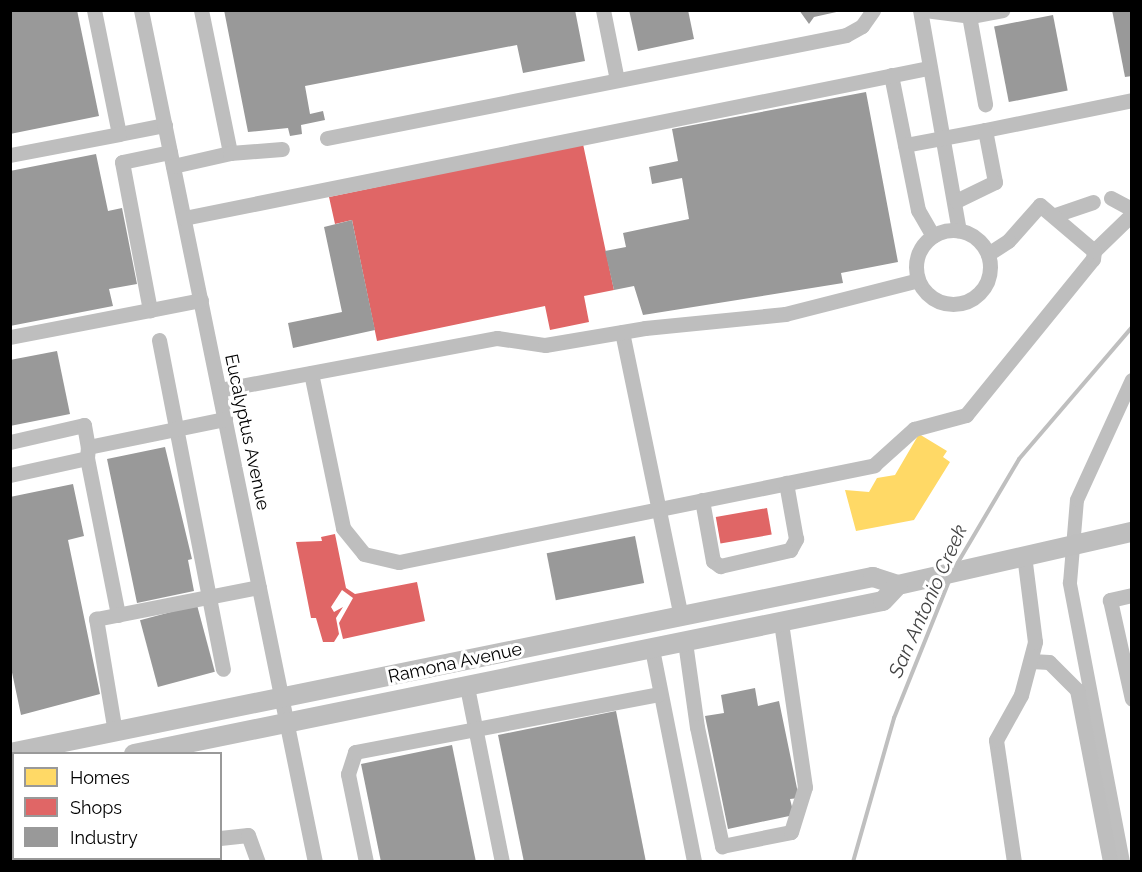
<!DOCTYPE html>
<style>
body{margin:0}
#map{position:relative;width:1142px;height:872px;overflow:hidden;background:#fff;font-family:Raleway,sans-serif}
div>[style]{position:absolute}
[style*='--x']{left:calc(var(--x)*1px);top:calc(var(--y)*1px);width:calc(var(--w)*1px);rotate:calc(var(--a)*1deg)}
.homes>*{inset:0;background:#ffd966}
.shops>*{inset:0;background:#e06666;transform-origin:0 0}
.industry>*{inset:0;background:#999;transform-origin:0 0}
.stream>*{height:4px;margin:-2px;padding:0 2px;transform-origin:2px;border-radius:2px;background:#bfbfbf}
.canal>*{height:14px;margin:-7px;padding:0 7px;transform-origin:7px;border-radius:7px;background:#bfbfbf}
.minor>*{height:15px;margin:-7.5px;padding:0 7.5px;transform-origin:7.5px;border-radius:7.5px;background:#bebebe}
.minor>.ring{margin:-7.5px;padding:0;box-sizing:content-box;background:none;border:15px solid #bebebe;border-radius:50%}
.major>*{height:20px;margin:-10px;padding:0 10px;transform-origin:10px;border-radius:10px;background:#bebebe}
span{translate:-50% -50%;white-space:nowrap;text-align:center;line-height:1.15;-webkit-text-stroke:6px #fff;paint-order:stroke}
.street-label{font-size:18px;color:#000}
.water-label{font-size:20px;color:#444;font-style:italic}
.frame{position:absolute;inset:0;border:12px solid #000;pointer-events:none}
.legend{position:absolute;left:12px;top:752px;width:210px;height:108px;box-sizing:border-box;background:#fff;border:2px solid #999;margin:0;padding:8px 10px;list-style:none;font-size:18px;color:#000}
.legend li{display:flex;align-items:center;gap:12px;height:30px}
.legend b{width:30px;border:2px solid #999}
</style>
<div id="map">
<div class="homes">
<i style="clip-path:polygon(919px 434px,947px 451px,943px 457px,950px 462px,914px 520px,856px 531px,845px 490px,869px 492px,877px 478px,895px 475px)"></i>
</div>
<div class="shops">
<i style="clip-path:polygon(583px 144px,614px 290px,584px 296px,589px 322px,550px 330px,545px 306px,377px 341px,352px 220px,335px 224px,329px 197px)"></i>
<i style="left:767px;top:508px;width:27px;height:52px;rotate:80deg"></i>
<i style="clip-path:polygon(335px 534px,346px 588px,355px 594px,417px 582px,425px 621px,343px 639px,339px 623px,353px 598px,342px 590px,331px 607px,334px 612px,343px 607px,336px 618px,339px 634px,334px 642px,323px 642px,316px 618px,311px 618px,296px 542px,322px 541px,321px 537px)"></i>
</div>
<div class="industry">
<i style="clip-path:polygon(17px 10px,77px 10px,99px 116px,10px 134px,10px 12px)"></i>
<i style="clip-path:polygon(224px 10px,575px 10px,585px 61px,523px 73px,517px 45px,305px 86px,310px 114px,323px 111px,325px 120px,301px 125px,302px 134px,290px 136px,288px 128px,248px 132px)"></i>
<i style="clip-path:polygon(629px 10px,688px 10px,694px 39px,638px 51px)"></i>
<i style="clip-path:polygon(799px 10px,841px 10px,841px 11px,814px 17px,809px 24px)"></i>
<i style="clip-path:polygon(1112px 10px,1132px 10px,1132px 76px,1125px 77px)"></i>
<i style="left:1053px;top:15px;width:77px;height:60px;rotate:79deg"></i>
<i style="clip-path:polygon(866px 92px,898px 262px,841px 273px,843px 283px,643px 315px,634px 286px,614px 290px,605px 251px,626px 247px,623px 233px,689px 219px,682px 178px,652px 184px,649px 167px,678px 161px,672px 129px)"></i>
<i style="clip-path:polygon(96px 154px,108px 211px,122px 208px,137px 284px,109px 289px,113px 306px,10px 326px,10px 171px)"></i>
<i style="clip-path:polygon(352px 220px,375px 330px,293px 348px,288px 323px,342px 312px,324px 227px)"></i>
<i style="clip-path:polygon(57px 351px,70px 414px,10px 426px,10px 360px)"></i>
<i style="clip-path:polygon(165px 447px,192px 559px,188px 560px,194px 591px,137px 603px,107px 459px)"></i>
<i style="clip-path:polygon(73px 484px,84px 536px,68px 540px,100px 694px,21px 715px,10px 663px,10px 497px)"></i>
<i style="left:635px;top:536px;width:48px;height:90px;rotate:79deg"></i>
<i style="left:197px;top:605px;width:69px;height:59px;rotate:75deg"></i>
<i style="clip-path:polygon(755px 688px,758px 706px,779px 701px,799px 798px,790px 799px,794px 815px,728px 829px,705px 716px,724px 713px,721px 695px)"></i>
<i style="clip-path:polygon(616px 711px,646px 862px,524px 862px,498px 735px)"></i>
<i style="clip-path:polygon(452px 745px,476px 862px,381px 862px,361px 764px)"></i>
</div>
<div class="stream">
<i style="--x:957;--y:564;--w:122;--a:-59.4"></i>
<i style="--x:1019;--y:459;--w:174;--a:-49.4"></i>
<i style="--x:853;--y:862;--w:150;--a:-74.1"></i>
<i style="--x:894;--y:718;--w:150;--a:-68.1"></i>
</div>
<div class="canal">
<i style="--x:1123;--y:862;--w:284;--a:-100.8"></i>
<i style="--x:1070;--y:583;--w:83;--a:-85.2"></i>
<i style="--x:1077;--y:500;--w:132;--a:-65.4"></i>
</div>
<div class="minor">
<i style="--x:94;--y:10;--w:126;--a:78.6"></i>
<i style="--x:119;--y:134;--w:47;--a:-11.1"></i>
<i style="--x:141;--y:10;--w:870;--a:78.46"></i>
<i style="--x:201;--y:10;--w:146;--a:78.5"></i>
<i style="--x:603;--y:10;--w:71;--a:78.7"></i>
<i style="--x:920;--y:10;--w:224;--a:80"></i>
<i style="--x:925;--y:10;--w:47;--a:7.3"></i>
<i style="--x:972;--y:16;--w:31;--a:-11"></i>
<i style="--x:968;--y:10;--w:96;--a:79.7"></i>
<i style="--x:891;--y:75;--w:138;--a:78.7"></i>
<i style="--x:918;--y:210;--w:30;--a:60"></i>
<i style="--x:985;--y:130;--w:150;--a:-11.5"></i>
<i style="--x:327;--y:138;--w:529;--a:-11.22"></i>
<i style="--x:846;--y:35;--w:18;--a:-29"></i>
<i style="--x:862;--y:26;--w:19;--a:-55"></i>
<i style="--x:905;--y:145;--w:81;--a:-10.6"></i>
<i style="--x:985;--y:130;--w:53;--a:79.1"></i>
<i style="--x:995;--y:182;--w:43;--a:154"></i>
<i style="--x:170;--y:152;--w:49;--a:168.2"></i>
<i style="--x:122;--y:162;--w:151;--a:79.3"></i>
<i style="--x:150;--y:310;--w:52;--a:-11.1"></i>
<i style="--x:10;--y:155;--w:111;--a:-10.9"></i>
<i style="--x:173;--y:166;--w:58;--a:-12.8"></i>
<i style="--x:230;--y:153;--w:52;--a:-4.4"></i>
<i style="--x:1111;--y:198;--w:24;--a:28"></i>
<i style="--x:1055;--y:215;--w:40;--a:-18.9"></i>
<i style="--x:184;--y:218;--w:759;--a:-11.4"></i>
<i class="ring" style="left:916px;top:230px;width:59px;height:59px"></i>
<i style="--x:1094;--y:251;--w:53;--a:-44.2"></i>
<i style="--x:622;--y:332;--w:291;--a:78.3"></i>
<i style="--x:10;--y:337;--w:143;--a:-10.9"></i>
<i style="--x:159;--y:340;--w:335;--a:79"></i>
<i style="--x:311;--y:373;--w:158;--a:78.3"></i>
<i style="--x:343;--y:528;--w:33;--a:51"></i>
<i style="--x:364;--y:554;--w:36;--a:13"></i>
<i style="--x:399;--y:562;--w:485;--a:-11.5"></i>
<i style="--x:874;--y:465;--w:54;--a:-42"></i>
<i style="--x:914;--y:429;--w:54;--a:-15.1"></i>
<i style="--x:966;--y:415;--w:201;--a:-50.9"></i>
<i style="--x:1093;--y:259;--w:8;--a:-83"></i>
<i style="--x:1094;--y:251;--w:71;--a:-139.6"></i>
<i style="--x:1040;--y:205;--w:48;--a:131.6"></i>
<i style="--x:1008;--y:241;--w:24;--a:147"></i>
<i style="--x:219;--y:390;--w:283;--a:-10.6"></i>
<i style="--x:497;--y:338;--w:49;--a:8.3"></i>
<i style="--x:545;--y:345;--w:101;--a:-9.6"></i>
<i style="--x:645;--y:328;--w:141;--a:-5.7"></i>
<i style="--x:785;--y:314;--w:137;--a:-14.3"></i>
<i style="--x:10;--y:442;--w:76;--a:-12.9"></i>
<i style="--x:84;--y:425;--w:22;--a:80"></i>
<i style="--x:87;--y:458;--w:160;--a:78.8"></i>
<i style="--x:10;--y:475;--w:79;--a:-12.4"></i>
<i style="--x:87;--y:458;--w:11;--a:-85"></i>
<i style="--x:88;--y:447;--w:140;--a:-11.6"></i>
<i style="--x:702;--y:500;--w:62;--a:79.8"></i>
<i style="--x:713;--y:561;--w:9;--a:36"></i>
<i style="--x:720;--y:566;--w:72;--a:-12.9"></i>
<i style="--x:790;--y:550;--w:13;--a:-61"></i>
<i style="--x:796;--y:539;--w:57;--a:-100.1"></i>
<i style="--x:1132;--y:595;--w:23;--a:167"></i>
<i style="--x:1110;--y:600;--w:101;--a:77.5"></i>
<i style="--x:685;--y:642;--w:86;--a:82"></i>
<i style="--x:697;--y:727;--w:122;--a:78.1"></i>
<i style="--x:722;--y:846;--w:70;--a:-11.5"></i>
<i style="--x:791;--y:832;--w:47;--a:-72.7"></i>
<i style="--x:805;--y:787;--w:167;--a:-98.3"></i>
<i style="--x:652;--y:649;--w:217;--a:78.8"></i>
<i style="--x:1031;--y:661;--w:18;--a:3"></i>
<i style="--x:1049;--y:662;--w:40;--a:45"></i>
<i style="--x:1077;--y:690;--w:175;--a:79.1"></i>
<i style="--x:467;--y:687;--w:178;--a:78.7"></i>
<i style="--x:115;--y:732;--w:115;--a:-99.5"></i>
<i style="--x:96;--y:619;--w:166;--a:-11.1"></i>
<i style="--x:220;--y:838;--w:28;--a:-6"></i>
<i style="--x:248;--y:835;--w:29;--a:70"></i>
<i style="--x:40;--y:862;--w:16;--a:-15"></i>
<i style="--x:366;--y:862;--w:90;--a:-101.6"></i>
<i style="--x:348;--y:774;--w:23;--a:-72"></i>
<i style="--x:355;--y:752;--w:309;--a:-10.8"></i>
<i style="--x:1014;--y:862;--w:123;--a:-98.4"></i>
<i style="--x:996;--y:740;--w:51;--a:-60.9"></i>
<i style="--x:1021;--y:695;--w:55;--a:-75.2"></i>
<i style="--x:1035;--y:642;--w:88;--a:-97.2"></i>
</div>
<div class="major">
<i style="--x:10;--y:753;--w:881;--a:-11.53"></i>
<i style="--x:873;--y:577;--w:26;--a:18"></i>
<i style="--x:898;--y:585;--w:240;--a:-12.8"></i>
<i style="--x:134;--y:754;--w:764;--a:-11.55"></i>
<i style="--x:883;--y:601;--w:22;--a:-47"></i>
<i style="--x:10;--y:779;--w:4;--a:-14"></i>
</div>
<div class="street-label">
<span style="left:247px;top:432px;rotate:78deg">Eucalyptus Avenue</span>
<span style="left:455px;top:663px;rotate:-12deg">Ramona Avenue</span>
</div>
<div class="water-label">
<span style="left:928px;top:601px;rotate:-66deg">San Antonio Creek</span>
</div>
<div class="frame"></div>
<ul class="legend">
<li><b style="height:16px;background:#ffd966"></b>Homes</li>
<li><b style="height:16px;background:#e06666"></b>Shops</li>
<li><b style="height:16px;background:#999"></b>Industry</li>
</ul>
</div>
